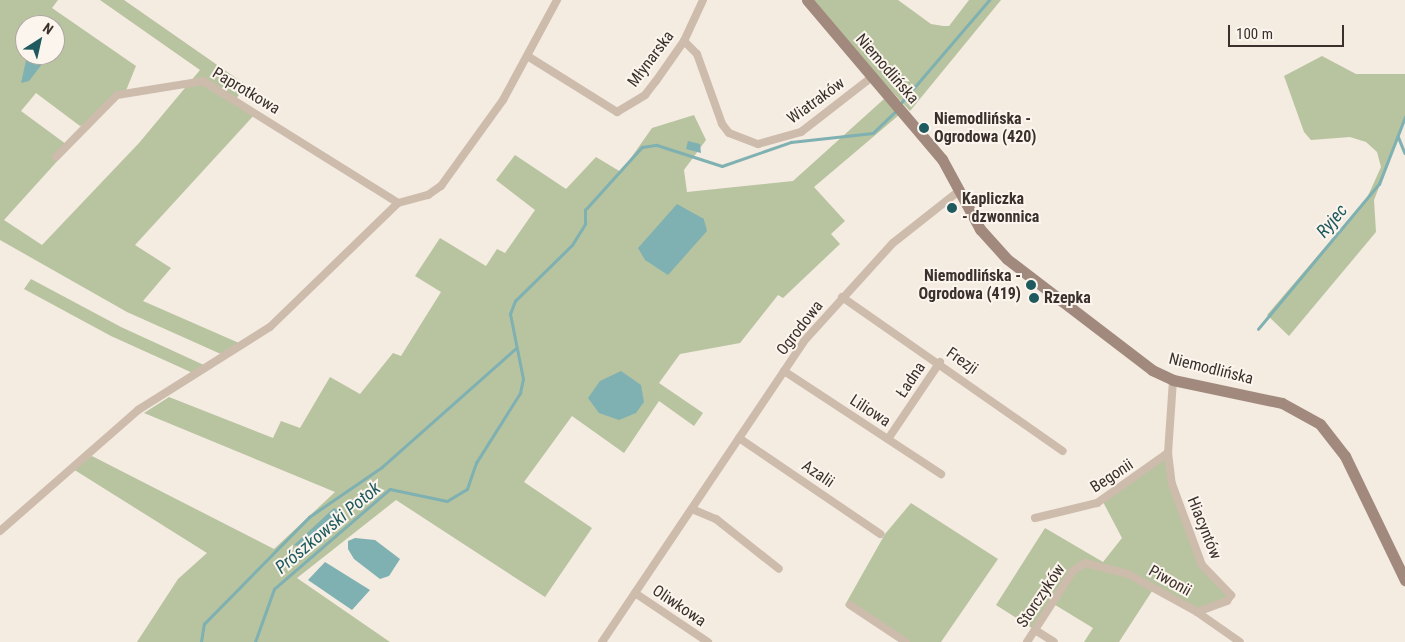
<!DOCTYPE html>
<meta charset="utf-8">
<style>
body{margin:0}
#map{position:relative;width:1405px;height:642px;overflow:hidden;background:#f4ebe1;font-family:"Roboto Condensed",sans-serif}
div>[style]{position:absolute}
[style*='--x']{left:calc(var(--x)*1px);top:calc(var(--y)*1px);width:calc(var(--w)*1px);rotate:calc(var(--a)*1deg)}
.green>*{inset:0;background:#b8c4a0}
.water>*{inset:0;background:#7fb0b2}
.stream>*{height:2.5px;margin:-1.25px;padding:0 1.25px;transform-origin:1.25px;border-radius:1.25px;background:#7fb0b2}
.minor>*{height:8px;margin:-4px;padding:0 4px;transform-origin:4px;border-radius:4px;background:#cdbbac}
.secondary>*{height:11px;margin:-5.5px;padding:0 5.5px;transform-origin:5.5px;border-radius:5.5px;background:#a18a7d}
.dots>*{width:14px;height:14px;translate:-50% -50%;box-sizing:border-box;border:2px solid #fbf5ee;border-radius:50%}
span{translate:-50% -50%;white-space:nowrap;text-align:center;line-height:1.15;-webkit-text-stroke:4px #fbf5ee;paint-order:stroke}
.street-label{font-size:16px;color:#3b302b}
.poi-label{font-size:16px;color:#3b302b;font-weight:700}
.left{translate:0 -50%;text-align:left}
.right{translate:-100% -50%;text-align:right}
.water-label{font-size:18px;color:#1f5a5e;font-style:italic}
.north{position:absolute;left:15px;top:15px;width:50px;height:50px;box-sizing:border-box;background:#fbf5ee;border:1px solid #aea6a0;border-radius:50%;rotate:35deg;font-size:14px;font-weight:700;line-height:20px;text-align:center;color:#3b302b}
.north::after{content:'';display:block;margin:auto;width:18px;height:22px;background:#1f5a5e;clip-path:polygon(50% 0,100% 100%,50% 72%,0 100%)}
.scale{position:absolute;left:1228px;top:25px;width:116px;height:22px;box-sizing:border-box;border:2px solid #3b302b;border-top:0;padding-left:6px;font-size:15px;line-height:18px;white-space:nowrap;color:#3b302b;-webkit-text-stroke:4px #fbf5ee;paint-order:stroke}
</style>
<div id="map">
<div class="green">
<i style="clip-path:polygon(evenodd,0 0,58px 0,52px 8px,136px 66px,125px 93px,85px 124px,80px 126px,36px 93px,21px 111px,70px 147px,4px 220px,42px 245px,139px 143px,200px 70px,100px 0,124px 0,246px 85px,236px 99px,257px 112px,135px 245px,171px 268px,143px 301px,239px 343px,223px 355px,127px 312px,0 240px,0 0,25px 25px,55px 25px,55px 55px,25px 55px,25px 25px)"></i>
<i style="clip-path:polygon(807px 0,898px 0,931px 24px,943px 26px,949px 26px,969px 0,1001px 0,910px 111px)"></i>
<i style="clip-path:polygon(1322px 56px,1356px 74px,1405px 74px,1405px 120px,1374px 200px,1376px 232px,1289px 336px,1267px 315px,1367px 198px,1381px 167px,1377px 152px,1366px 142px,1350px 137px,1311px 140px,1304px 132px,1284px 76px)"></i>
<i style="clip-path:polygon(evenodd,884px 99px,899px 115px,814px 187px,845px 221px,831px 234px,840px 244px,783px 298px,778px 295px,740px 343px,680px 354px,659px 383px,703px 413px,694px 426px,659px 401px,624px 453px,572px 416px,524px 482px,592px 528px,545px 597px,396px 500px,297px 578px,390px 642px,137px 642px,178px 579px,207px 553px,73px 469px,92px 456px,274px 549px,335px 492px,144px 413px,169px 397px,273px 438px,281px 421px,300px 428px,330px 377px,360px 394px,393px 353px,401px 356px,441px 292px,415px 276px,440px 238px,486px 266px,497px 249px,505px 253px,535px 210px,496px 180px,515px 155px,566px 189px,596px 157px,621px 172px,652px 128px,694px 115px,706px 140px,684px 170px,687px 192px,793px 181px,884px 99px,704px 219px,706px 231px,689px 250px,704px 219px)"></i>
<i style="clip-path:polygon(31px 279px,121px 327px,206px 366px,195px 374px,111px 336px,24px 289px)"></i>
<i style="clip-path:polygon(1168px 453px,1172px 484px,1202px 565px,1231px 595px,1197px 612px,1154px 588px,1119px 642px,1084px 642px,1093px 628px,1052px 603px,1035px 630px,996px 605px,1045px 528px,1103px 562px,1122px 538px,1102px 500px)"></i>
<i style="clip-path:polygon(911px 503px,998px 559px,941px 642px,902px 642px,845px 605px,885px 534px)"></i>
</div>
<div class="water">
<i style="clip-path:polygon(49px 55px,29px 81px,21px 83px,27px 56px)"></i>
<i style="clip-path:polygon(688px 141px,700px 144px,701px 153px,686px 149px)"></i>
<i style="clip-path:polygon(677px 204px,704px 219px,707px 231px,668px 275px,645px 260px,638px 248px)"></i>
<i style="clip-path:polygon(621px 371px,641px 385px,644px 402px,636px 413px,619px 420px,599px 413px,588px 398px,600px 381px)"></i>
<i style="clip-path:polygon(334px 508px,343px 513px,331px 528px,305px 548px,294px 545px)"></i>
<i style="clip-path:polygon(355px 538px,375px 540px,400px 559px,389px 576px,380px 579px,354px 559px,348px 549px,348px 541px)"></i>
<i style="clip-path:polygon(325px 562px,370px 590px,352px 610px,308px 580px)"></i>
</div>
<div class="stream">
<i style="--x:900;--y:104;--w:137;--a:-49.4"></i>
<i style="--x:1398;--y:136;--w:18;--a:68"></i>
<i style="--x:1258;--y:329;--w:189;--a:-50.2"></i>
<i style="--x:1379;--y:184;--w:72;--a:-68.8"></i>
<i style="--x:201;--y:642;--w:18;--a:-81"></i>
<i style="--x:204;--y:624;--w:150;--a:-45.5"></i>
<i style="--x:309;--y:517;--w:88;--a:-34.4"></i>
<i style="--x:382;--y:467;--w:179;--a:-41.6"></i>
<i style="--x:255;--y:642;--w:56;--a:-70.3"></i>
<i style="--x:274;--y:589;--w:153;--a:-40.8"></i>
<i style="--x:390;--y:489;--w:58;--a:11.9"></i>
<i style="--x:447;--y:501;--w:23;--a:-31"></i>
<i style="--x:467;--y:489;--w:28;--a:-71"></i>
<i style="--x:476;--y:463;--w:83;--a:-57.8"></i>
<i style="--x:520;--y:393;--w:14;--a:-78"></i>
<i style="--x:523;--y:379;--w:66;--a:-101.3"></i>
<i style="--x:510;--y:314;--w:14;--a:-69"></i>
<i style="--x:515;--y:301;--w:80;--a:-44.5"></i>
<i style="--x:572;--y:245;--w:25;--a:-58"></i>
<i style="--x:585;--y:224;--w:14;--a:-90"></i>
<i style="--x:585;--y:210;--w:85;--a:-47.9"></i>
<i style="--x:642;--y:147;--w:15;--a:-8"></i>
<i style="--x:657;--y:145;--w:68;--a:17.9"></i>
<i style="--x:722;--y:166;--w:73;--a:-19.2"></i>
<i style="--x:791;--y:142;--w:82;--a:-6.3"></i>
<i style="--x:873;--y:133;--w:32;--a:-44"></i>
</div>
<div class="minor">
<i style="--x:684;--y:41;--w:18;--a:45"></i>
<i style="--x:697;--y:54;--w:74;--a:70.3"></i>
<i style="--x:722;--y:124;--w:11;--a:52"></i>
<i style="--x:729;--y:133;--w:31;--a:21"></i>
<i style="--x:758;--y:144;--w:45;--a:-15.6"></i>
<i style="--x:801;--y:132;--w:90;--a:-37.8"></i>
<i style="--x:529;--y:57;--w:104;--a:32"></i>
<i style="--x:617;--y:112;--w:33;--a:-31"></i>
<i style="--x:645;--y:95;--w:18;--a:-52"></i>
<i style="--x:656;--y:81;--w:49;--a:-55"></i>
<i style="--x:684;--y:41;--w:45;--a:-65.1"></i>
<i style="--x:56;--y:157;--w:87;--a:-45.5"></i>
<i style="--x:117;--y:95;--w:87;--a:-9.2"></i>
<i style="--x:203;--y:81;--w:230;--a:32"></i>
<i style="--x:842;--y:297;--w:269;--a:34.9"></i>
<i style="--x:784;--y:371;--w:188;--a:33.3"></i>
<i style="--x:1173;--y:380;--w:73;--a:93.9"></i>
<i style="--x:1168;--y:453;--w:31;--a:83"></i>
<i style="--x:1172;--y:484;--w:86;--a:69.7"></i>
<i style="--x:1202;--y:565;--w:42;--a:46"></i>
<i style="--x:1231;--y:595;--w:7;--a:124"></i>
<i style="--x:1227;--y:601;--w:32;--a:160"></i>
<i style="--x:739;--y:438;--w:171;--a:34.2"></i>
<i style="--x:888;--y:439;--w:93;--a:-56"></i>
<i style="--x:692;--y:509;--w:26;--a:23"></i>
<i style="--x:716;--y:519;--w:80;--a:38.4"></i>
<i style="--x:1035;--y:518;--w:64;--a:-13.6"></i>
<i style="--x:1097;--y:503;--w:87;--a:-35.2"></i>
<i style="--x:0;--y:531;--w:184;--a:-41.2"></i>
<i style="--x:138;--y:410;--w:156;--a:-32.2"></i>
<i style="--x:270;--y:327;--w:178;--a:-44.1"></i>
<i style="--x:398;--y:203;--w:31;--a:-15"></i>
<i style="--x:428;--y:195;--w:16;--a:-35"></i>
<i style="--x:441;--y:186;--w:106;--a:-54.2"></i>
<i style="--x:503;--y:100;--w:114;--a:-61.6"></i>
<i style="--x:635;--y:593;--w:88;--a:33.9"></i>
<i style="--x:850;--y:605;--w:67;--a:33.5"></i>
<i style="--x:1035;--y:630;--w:22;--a:32"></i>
<i style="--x:602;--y:642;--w:362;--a:-56.1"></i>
<i style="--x:804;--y:341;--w:132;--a:-47.8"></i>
<i style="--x:893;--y:243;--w:85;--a:-38.3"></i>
<i style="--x:1027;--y:642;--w:85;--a:-57.1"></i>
<i style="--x:1073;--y:571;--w:14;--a:-34"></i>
<i style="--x:1085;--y:563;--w:44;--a:14.3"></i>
<i style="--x:1128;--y:574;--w:79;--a:28.8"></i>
<i style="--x:1197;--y:612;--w:52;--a:34.9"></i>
</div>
<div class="secondary">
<i style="--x:807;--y:0;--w:209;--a:49.7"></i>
<i style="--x:942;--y:159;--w:80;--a:61.5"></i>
<i style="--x:980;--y:229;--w:40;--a:48"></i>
<i style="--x:1007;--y:259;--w:183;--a:37.4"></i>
<i style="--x:1152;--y:370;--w:23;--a:25"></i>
<i style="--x:1173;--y:380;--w:111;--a:11.9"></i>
<i style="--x:1282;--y:403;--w:43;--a:28.9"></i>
<i style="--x:1320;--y:424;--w:41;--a:52"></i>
<i style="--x:1345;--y:456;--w:138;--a:64.2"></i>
</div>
<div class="dots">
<i style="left:924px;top:128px;background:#1f5a5e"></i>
<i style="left:952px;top:208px;background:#1f5a5e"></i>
<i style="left:1031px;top:285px;background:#1f5a5e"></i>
<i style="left:1034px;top:298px;background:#1f5a5e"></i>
</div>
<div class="street-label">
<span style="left:651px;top:59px;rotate:-53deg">Młynarska</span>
<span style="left:887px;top:69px;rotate:49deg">Niemodlińska</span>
<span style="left:246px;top:91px;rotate:31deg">Paprotkowa</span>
<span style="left:816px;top:101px;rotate:-36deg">Wiatraków</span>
<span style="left:800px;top:328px;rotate:-52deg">Ogrodowa</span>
<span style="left:962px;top:361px;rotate:35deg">Frezji</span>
<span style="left:1211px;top:369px;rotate:14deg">Niemodlińska</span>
<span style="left:911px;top:380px;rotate:-56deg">Ładna</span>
<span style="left:870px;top:411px;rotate:33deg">Liliowa</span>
<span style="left:818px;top:474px;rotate:34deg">Azalii</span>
<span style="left:1112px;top:476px;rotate:-33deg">Begonii</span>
<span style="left:1204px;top:528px;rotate:68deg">Hiacyntów</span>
<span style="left:1170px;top:581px;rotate:29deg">Piwonii</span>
<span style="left:1041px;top:596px;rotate:-56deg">Storczyków</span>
<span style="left:679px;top:606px;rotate:34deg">Oliwkowa</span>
</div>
<div class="poi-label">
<span class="left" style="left:934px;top:128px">Niemodlińska -<br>Ogrodowa (420)</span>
<span class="left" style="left:962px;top:208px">Kapliczka<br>- dzwonnica</span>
<span class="right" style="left:1021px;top:285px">Niemodlińska -<br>Ogrodowa (419)</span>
<span class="left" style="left:1044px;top:298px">Rzepka</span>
</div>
<div class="water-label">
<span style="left:1332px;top:221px;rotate:-50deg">Ryjec</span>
<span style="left:328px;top:528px;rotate:-40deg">Prószkowski Potok</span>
</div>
<div class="north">N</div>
<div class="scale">100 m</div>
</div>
